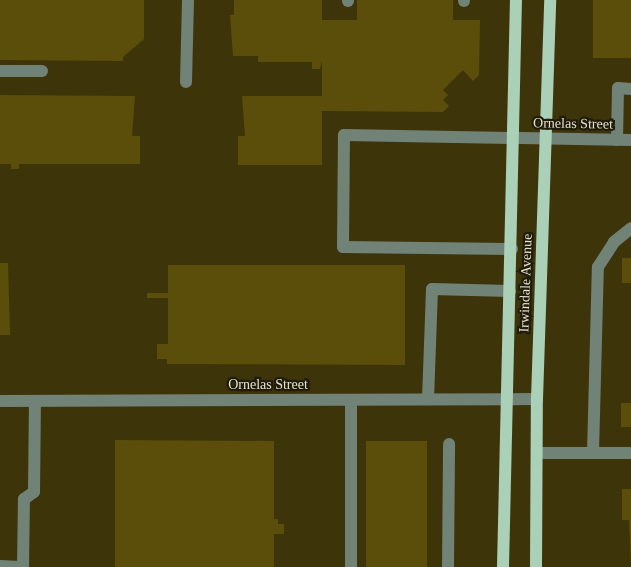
<!DOCTYPE html>
<style>
body{margin:0}
#map{position:relative;width:631px;height:567px;overflow:hidden;background:#3e340a;font-family:Georgia,serif}
div>[style]{position:absolute}
[style*='--x']{left:calc(var(--x)*1px);top:calc(var(--y)*1px);width:calc(var(--w)*1px);rotate:calc(var(--a)*1deg)}
.building>*{inset:0;background:#5b4e0a;transform-origin:0 0}
.minor>*{height:12px;margin:-6px;padding:0 6px;transform-origin:6px;border-radius:6px;background:#718277}
.major>*{height:12px;margin:-6px;padding:0 6px;transform-origin:6px;border-radius:6px;background:#abd0b8}
span{translate:-50% -50%;white-space:nowrap;text-align:center;line-height:1.15;-webkit-text-stroke:4.5px #201c0b;paint-order:stroke}
.street-label{font-size:14px;color:#e6e1cb}
</style>
<div id="map">
<div class="building">
<i style="clip-path:polygon(0 0,144px 0,144px 39px,123px 57px,123px 61px,0 60px)"></i>
<i style="clip-path:polygon(234px 0,322px 0,322px 20px,357px 20px,357px 0,453px 0,453px 20px,480px 20px,479px 75px,473px 81px,463px 70px,443px 90px,448px 95px,443px 100px,449px 106px,443px 112px,322px 111px,322px 165px,238px 165px,238px 136px,245px 136px,242px 96px,322px 96px,322px 61px,320px 69px,312px 69px,312px 62px,258px 62px,258px 56px,233px 56px,230px 15px,234px 15px)"></i>
<i style="left:593px;top:0;width:38px;height:58px"></i>
<i style="clip-path:polygon(0 95px,135px 96px,132px 136px,140px 136px,140px 164px,19px 164px,19px 169px,11px 169px,11px 164px,0 164px)"></i>
<i style="left:622px;top:258px;width:9px;height:25px"></i>
<i style="clip-path:polygon(0 263px,8px 263px,10px 335px,0 335px)"></i>
<i style="clip-path:polygon(168px 265px,405px 265px,405px 365px,167px 364px,167px 359px,157px 359px,157px 344px,168px 344px,168px 298px,147px 298px,147px 293px,168px 293px)"></i>
<i style="left:621px;top:403px;width:10px;height:24px"></i>
<i style="clip-path:polygon(115px 440px,274px 441px,274px 519px,278px 519px,278px 524px,284px 524px,284px 534px,274px 534px,274px 567px,115px 567px)"></i>
<i style="left:366px;top:441px;width:61px;height:126px"></i>
<i style="clip-path:polygon(622px 489px,631px 489px,631px 567px,629px 520px,622px 520px)"></i>
</div>
<div class="minor">
<i style="--x:348;--y:1;--w:1;--a:-90"></i>
<i style="--x:464;--y:1;--w:1;--a:-90"></i>
<i style="--x:0;--y:71;--w:42;--a:0"></i>
<i style="--x:186;--y:82;--w:82;--a:-88.6"></i>
<i style="--x:617;--y:140;--w:52;--a:-88.9"></i>
<i style="--x:618;--y:88;--w:13;--a:4"></i>
<i style="--x:512;--y:249;--w:169;--a:-179.3"></i>
<i style="--x:343;--y:247;--w:112;--a:-89.5"></i>
<i style="--x:344;--y:135;--w:287;--a:1"></i>
<i style="--x:428;--y:399;--w:110;--a:-87.9"></i>
<i style="--x:432;--y:289;--w:78;--a:1.5"></i>
<i style="--x:351;--y:400;--w:167;--a:90"></i>
<i style="--x:0;--y:401;--w:537;--a:-0.21"></i>
<i style="--x:537;--y:453;--w:94;--a:0"></i>
<i style="--x:593;--y:453;--w:186;--a:-88.5"></i>
<i style="--x:598;--y:267;--w:30;--a:-57"></i>
<i style="--x:614;--y:242;--w:22;--a:-39"></i>
<i style="--x:0;--y:566;--w:20;--a:3"></i>
<i style="--x:23;--y:567;--w:68;--a:-89.2"></i>
<i style="--x:24;--y:499;--w:12;--a:-35"></i>
<i style="--x:34;--y:492;--w:91;--a:-89.4"></i>
<i style="--x:448;--y:567;--w:123;--a:-89.5"></i>
</div>
<div class="major">
<i style="--x:503;--y:567;--w:567;--a:-88.69"></i>
<i style="--x:536;--y:567;--w:168;--a:-89.7"></i>
<i style="--x:537;--y:399;--w:399;--a:-88.1"></i>
</div>
<div class="street-label">
<span style="left:573px;top:124px;rotate:1deg">Ornelas Street</span>
<span style="left:526px;top:283px;rotate:-88deg">Irwindale Avenue</span>
<span style="left:268px;top:385px">Ornelas Street</span>
</div>
</div>
